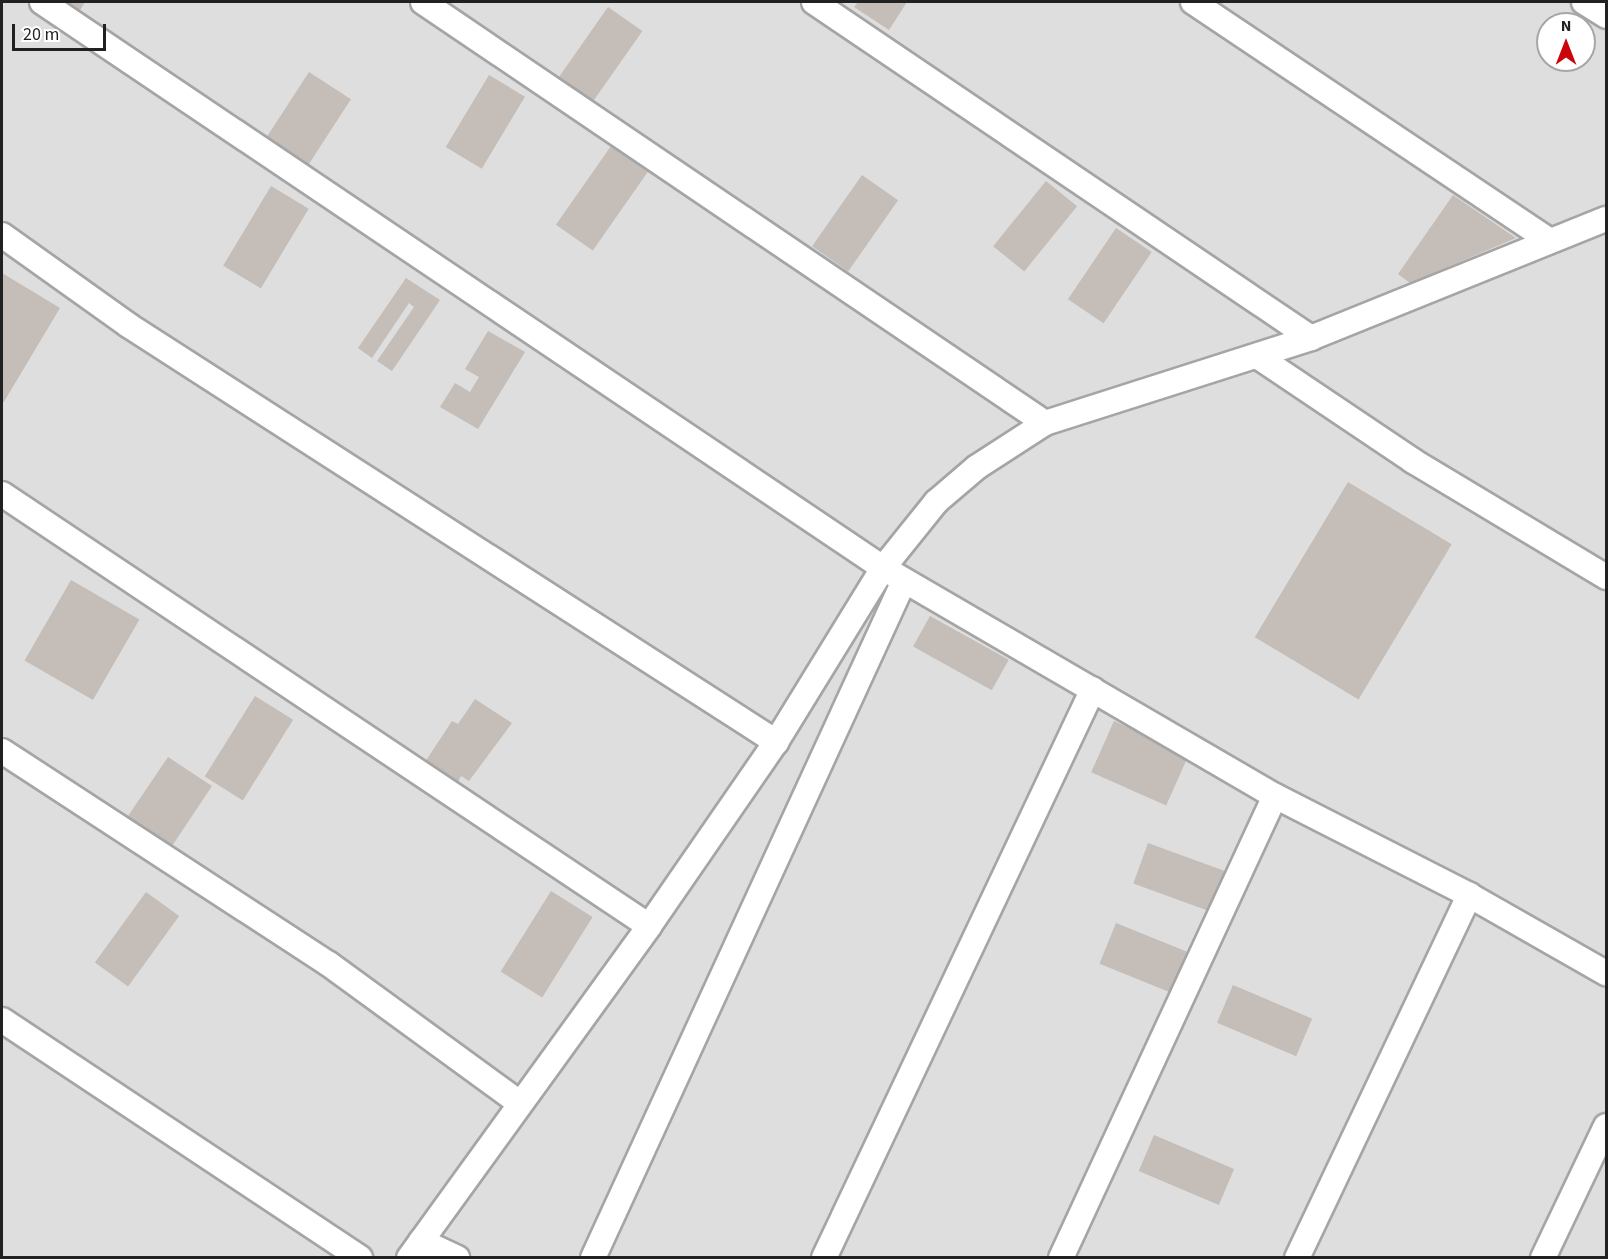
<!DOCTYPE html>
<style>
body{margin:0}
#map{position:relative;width:1608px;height:1259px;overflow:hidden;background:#f1ede8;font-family:"Source Sans 3",sans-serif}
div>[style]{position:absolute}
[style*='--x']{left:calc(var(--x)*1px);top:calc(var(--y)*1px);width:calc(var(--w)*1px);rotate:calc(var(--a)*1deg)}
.residential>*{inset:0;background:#dfdede}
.building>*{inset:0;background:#c5bdb7;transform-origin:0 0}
.roads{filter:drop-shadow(2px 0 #a5a5a5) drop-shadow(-2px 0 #a5a5a5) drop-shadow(0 2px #a5a5a5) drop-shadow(0 -2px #a5a5a5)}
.street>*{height:24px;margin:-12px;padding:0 12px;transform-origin:12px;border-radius:12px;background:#fff}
span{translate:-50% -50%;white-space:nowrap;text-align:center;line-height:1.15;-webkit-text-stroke:4.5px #fff;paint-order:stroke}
.frame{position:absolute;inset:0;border:3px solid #212121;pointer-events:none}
.north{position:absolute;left:1536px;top:12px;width:60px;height:60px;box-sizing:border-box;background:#fff;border:2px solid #a6a6a6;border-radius:50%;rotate:0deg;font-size:16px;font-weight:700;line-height:24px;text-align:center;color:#212121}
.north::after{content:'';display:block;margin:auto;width:21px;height:27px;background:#cc050c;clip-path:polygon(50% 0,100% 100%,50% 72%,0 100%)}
.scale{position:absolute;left:12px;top:24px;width:94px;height:27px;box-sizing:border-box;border:3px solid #212121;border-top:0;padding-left:8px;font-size:18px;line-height:21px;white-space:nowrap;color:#212121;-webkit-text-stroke:4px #fff;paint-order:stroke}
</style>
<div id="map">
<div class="residential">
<i style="clip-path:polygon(evenodd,2px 2px,1606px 2px,1606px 1257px,2px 1257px,2px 2px,1548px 24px,1584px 24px,1584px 60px,1548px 60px,1548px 24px)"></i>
</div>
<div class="building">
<i style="clip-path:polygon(55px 2px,85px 2px,77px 15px)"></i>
<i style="clip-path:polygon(858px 2px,907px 2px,889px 30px,854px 7px)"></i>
<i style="left:608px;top:7px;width:42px;height:87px;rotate:35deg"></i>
<i style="left:309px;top:72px;width:50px;height:82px;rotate:33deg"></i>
<i style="left:489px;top:75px;width:42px;height:84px;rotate:31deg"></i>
<i style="left:611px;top:146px;width:45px;height:96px;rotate:35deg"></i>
<i style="left:862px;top:175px;width:44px;height:87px;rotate:35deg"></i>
<i style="left:1046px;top:181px;width:40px;height:84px;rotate:39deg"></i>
<i style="left:271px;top:186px;width:44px;height:93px;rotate:31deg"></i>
<i style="clip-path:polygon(1453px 195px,1516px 238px,1410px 283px,1398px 274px)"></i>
<i style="left:1116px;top:228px;width:43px;height:86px;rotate:34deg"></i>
<i style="clip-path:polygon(2px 273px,60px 308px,2px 405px)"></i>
<i style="clip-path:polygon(406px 278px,440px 300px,392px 371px,377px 361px,414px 307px,409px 303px,372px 358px,358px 348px)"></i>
<i style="clip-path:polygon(488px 331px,525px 352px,478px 429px,440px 407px,455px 383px,470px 392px,479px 377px,465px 369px)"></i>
<i style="left:1348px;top:482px;width:121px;height:181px;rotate:31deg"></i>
<i style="left:71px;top:580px;width:79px;height:93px;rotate:30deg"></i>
<i style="left:930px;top:616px;width:90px;height:35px;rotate:29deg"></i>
<i style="left:255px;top:696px;width:45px;height:95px;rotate:32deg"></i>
<i style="clip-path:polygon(475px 699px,512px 723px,469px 781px,461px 776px,456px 786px,423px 765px,452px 721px,458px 724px)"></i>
<i style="left:1114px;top:721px;width:82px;height:56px;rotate:24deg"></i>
<i style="clip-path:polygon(168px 757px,212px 786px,172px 846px,161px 839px,156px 847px,122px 825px)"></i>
<i style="left:1148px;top:843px;width:84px;height:43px;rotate:20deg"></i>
<i style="left:551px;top:891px;width:49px;height:95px;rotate:32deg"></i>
<i style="left:146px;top:892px;width:41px;height:87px;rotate:36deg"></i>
<i style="left:1116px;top:923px;width:80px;height:44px;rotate:22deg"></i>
<i style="left:1233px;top:985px;width:86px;height:41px;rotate:23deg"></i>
<i style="left:1154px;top:1135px;width:87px;height:39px;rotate:23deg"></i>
</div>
<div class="roads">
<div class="street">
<i style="--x:42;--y:2;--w:1014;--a:33.94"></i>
<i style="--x:883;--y:568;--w:453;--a:30.2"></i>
<i style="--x:1275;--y:796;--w:218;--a:27"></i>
<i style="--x:1469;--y:895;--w:158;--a:29.7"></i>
<i style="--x:423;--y:2;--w:751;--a:34.09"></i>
<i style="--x:814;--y:2;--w:600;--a:34.06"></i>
<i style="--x:1193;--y:2;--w:427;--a:33.8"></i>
<i style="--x:1584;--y:2;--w:26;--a:32"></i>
<i style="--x:2;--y:235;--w:155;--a:35.5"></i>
<i style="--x:128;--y:325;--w:771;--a:32.76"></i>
<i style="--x:1257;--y:356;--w:188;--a:33.9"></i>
<i style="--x:1413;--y:461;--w:225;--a:31"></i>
<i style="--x:2;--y:494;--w:778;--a:33.73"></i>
<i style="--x:2;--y:751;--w:390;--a:33.1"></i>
<i style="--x:329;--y:964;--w:234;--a:36.1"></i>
<i style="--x:2;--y:1020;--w:430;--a:33.6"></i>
<i style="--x:421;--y:1241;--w:40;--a:25"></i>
<i style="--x:409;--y:1258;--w:410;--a:-54.1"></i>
<i style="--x:649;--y:926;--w:224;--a:-55.4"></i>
<i style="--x:776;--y:742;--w:204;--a:-58.4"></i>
<i style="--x:883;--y:568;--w:85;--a:-51.2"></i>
<i style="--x:936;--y:502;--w:54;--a:-40.5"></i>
<i style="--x:977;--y:467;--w:81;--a:-32.9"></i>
<i style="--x:1045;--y:423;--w:279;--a:-17.7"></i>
<i style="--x:1311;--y:338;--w:318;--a:-22"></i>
<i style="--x:593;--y:1258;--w:745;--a:-65.33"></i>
<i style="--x:824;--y:1258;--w:629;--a:-64.7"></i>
<i style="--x:1061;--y:1258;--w:509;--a:-65.15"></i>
<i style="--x:1297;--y:1258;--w:402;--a:-64.6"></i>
<i style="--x:1543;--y:1258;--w:146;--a:-64.5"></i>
</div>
</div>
<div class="frame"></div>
<div class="north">N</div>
<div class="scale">20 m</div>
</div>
